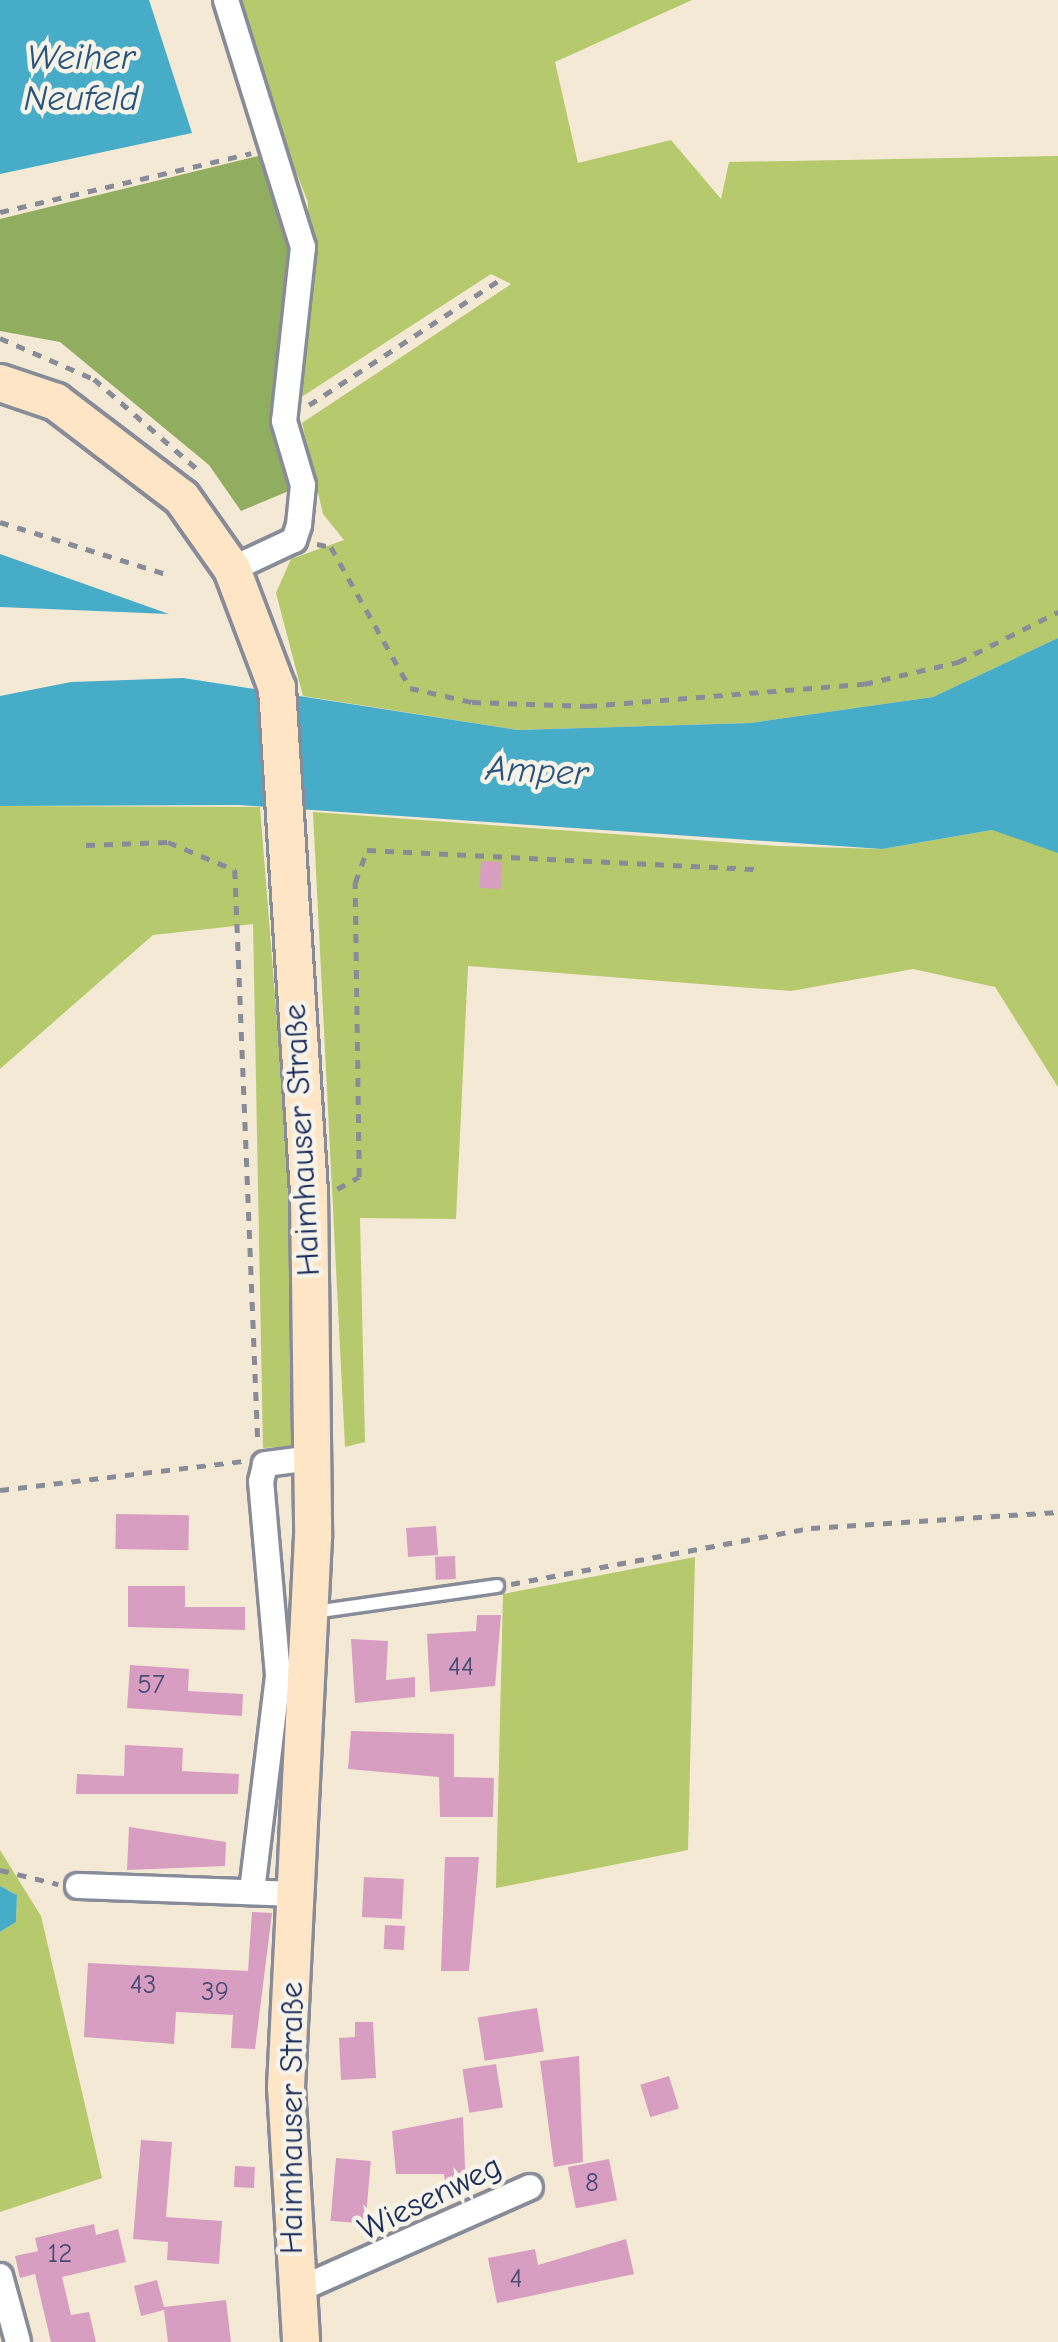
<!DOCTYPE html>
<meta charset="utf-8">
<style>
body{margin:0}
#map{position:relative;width:1058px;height:2342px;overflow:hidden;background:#f4e9d4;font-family:"Comic Neue",sans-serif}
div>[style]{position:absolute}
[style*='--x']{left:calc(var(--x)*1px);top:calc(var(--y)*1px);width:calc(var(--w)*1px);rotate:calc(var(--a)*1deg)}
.green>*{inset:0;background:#b6c96d}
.forest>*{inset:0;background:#90ad60}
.water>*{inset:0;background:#47acc7}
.building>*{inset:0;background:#d79ec2;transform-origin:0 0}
.path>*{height:4.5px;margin-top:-2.25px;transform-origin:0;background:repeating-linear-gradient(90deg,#888c99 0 9px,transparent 0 18px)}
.roads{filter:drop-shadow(3px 0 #888c99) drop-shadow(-3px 0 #888c99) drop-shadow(0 3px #888c99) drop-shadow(0 -3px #888c99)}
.lane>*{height:12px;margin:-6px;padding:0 6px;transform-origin:6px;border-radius:6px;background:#fff}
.street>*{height:24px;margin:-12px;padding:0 12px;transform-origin:12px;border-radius:12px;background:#fff}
.secondary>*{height:36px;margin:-18px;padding:0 18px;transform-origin:18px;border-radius:18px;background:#fde5c5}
span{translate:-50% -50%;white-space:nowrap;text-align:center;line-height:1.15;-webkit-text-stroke:9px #f7f3e8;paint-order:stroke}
.number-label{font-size:27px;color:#4a4b77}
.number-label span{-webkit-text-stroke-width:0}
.street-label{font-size:33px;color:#1b2f5e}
.water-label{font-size:36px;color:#28547e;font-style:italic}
</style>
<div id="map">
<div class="green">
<i style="clip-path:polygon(227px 0,692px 0,555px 62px,578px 163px,671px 140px,721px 199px,729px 162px,1058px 156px,1058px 638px,933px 697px,750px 723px,518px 730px,303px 696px,276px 593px,291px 559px,344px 540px,323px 514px,302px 423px,511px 284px,491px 274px,300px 398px,308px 202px)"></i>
<i style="clip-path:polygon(0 806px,260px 807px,287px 1147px,293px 1446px,263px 1448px,253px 924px,153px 935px,0 1069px)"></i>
<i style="clip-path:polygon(313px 812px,778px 846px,882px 849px,992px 830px,1033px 841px,1058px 853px,1058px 1087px,995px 987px,913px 969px,791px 991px,468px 966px,456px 1219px,360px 1218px,365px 1442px,345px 1447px)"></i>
<i style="clip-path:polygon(695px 1557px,688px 1850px,496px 1888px,503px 1594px)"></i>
<i style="clip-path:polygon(0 1850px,41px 1916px,102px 2178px,0 2212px,0 1932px,16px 1922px,17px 1895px,0 1886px)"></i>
</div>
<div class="forest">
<i style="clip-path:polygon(270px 153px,301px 262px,278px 430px,303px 485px,241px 511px,209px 465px,60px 342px,0 331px,0 219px)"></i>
</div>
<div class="water">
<i style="clip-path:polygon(0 0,149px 0,192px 133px,0 174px)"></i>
<i style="clip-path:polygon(0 554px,169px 614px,0 607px)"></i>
<i style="clip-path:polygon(1058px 638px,1058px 853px,992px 830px,882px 849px,239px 805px,0 806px,0 696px,71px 682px,183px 678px,518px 730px,750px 723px,933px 697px)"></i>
<i style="clip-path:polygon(0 1886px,17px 1895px,16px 1922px,0 1932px)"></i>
</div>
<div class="building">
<i style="left:481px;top:861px;width:21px;height:27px;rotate:3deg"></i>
<i style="left:116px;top:1514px;width:73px;height:35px;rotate:1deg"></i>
<i style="left:436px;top:1526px;width:29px;height:30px;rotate:86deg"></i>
<i style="left:455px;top:1556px;width:23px;height:20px;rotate:88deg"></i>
<i style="clip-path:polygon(128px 1586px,185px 1586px,185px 1607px,245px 1607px,245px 1630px,128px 1627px)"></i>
<i style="clip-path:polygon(477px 1615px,501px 1615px,495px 1686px,430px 1692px,427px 1634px,476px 1631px)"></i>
<i style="clip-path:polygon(351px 1639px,388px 1641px,386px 1680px,415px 1677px,415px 1697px,355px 1703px)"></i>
<i style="clip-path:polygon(130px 1665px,189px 1669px,188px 1691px,243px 1694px,242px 1716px,127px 1708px)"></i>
<i style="clip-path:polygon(351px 1731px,454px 1734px,454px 1777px,494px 1778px,493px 1817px,440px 1817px,439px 1777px,348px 1769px)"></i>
<i style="clip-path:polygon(125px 1745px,183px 1748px,182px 1771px,239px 1774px,238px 1794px,76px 1794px,77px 1774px,124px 1776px)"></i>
<i style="clip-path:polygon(129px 1827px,226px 1842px,225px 1866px,127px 1870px)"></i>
<i style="clip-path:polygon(445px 1857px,479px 1857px,469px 1971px,441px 1971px)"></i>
<i style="left:364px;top:1877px;width:40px;height:40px;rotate:3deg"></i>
<i style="clip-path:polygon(252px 1912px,272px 1913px,255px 2049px,231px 2048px,233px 2015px,176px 2012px,174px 2044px,84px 2037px,88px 1963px,248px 1971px)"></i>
<i style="left:385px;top:1925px;width:20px;height:24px;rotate:3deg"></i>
<i style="left:537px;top:2008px;width:44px;height:60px;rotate:81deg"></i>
<i style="clip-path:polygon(355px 2022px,373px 2022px,376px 2078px,341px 2080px,339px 2038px,355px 2037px)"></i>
<i style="clip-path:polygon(579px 2056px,583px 2162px,554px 2167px,540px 2061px)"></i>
<i style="left:496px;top:2064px;width:44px;height:34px;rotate:81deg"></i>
<i style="left:669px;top:2076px;width:34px;height:30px;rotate:73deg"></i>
<i style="clip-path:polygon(463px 2117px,466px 2191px,446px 2193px,444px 2174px,396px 2174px,392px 2131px)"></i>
<i style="clip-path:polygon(141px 2140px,172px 2142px,166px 2217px,222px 2221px,219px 2264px,167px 2260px,168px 2242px,133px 2239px)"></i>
<i style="left:336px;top:2158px;width:35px;height:63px;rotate:5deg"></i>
<i style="left:609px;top:2159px;width:42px;height:42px;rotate:79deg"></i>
<i style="left:235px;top:2166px;width:20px;height:21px;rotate:3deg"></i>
<i style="clip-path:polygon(94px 2224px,96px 2235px,118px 2229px,126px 2262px,62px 2277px,71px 2315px,89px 2312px,96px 2342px,51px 2342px,35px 2274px,20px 2278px,15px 2256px,38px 2251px,35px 2238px)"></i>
<i style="clip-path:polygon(626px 2239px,634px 2274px,497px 2303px,488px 2258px,535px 2249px,538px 2265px)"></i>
<i style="clip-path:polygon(157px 2280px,164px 2307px,226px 2300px,231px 2342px,168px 2342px,164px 2310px,141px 2316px,134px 2286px)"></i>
</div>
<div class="path">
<i style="--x:0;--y:212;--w:258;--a:-13.2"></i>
<i style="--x:0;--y:338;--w:103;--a:23.6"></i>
<i style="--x:94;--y:379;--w:137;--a:41.1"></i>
<i style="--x:309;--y:405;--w:233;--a:-33.3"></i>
<i style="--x:0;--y:522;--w:177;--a:17.4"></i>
<i style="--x:317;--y:544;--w:14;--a:12"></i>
<i style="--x:331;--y:547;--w:162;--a:60.7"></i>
<i style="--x:410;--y:688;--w:64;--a:12.7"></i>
<i style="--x:472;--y:702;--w:116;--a:2"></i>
<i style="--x:588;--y:706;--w:277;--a:-4.6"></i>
<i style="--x:864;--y:684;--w:97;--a:-13.2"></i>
<i style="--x:958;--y:662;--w:112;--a:-26.6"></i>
<i style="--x:86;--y:845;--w:82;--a:-2.1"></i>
<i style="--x:168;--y:842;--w:73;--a:22.7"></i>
<i style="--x:235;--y:870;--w:573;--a:87.7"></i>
<i style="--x:337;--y:1189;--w:25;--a:-29"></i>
<i style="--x:359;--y:1177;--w:294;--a:-90.8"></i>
<i style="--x:355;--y:883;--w:35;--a:-70"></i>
<i style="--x:367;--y:850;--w:392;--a:2.8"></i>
<i style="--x:0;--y:1490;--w:244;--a:-6.8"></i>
<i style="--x:511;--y:1584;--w:305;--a:-10.6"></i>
<i style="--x:811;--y:1528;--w:248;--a:-3.7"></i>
<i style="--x:0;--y:1870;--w:60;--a:13.6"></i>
</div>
<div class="roads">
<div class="lane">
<i style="--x:314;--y:1612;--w:185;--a:-8.1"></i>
</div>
<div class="street">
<i style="--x:226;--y:0;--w:259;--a:72.7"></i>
<i style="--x:303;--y:247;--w:175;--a:96.2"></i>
<i style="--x:284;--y:421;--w:67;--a:73.5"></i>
<i style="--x:303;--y:485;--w:40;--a:95.7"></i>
<i style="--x:299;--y:525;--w:16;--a:108"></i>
<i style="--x:294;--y:540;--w:68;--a:154.9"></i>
<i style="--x:78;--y:1886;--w:219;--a:2.1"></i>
<i style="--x:252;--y:1891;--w:218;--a:-83.1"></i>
<i style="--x:278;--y:1675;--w:194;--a:-95"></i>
<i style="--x:261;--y:1482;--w:18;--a:-77"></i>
<i style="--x:265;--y:1464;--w:46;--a:-7.4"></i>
<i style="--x:0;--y:2276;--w:68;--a:74.7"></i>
<i style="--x:293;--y:2292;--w:259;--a:-23.9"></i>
</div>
<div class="secondary">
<i style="--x:0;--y:383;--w:59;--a:18.7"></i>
<i style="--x:56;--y:402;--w:158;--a:37.3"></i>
<i style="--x:182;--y:498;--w:87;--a:54.8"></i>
<i style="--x:232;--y:569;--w:127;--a:69.3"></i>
<i style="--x:277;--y:688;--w:506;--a:86.37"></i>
<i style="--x:309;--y:1193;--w:344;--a:89.3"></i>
<i style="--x:313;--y:1537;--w:551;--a:92.81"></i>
<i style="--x:286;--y:2087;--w:255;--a:86.6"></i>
</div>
</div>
<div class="number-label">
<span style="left:461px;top:1667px">44</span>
<span style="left:151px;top:1685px">57</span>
<span style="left:143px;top:1985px">43</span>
<span style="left:215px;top:1992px">39</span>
<span style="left:592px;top:2183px">8</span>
<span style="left:60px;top:2254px">12</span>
<span style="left:516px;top:2279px">4</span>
</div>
<div class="street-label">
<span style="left:302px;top:1140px;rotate:-93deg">Haimhauser Straße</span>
<span style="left:292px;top:2118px;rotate:-90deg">Haimhauser Straße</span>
<span style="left:430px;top:2198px;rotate:-26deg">Wiesenweg</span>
</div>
<div class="water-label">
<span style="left:81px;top:78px">Weiher<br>Neufeld</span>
<span style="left:537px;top:771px;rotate:3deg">Amper</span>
</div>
</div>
